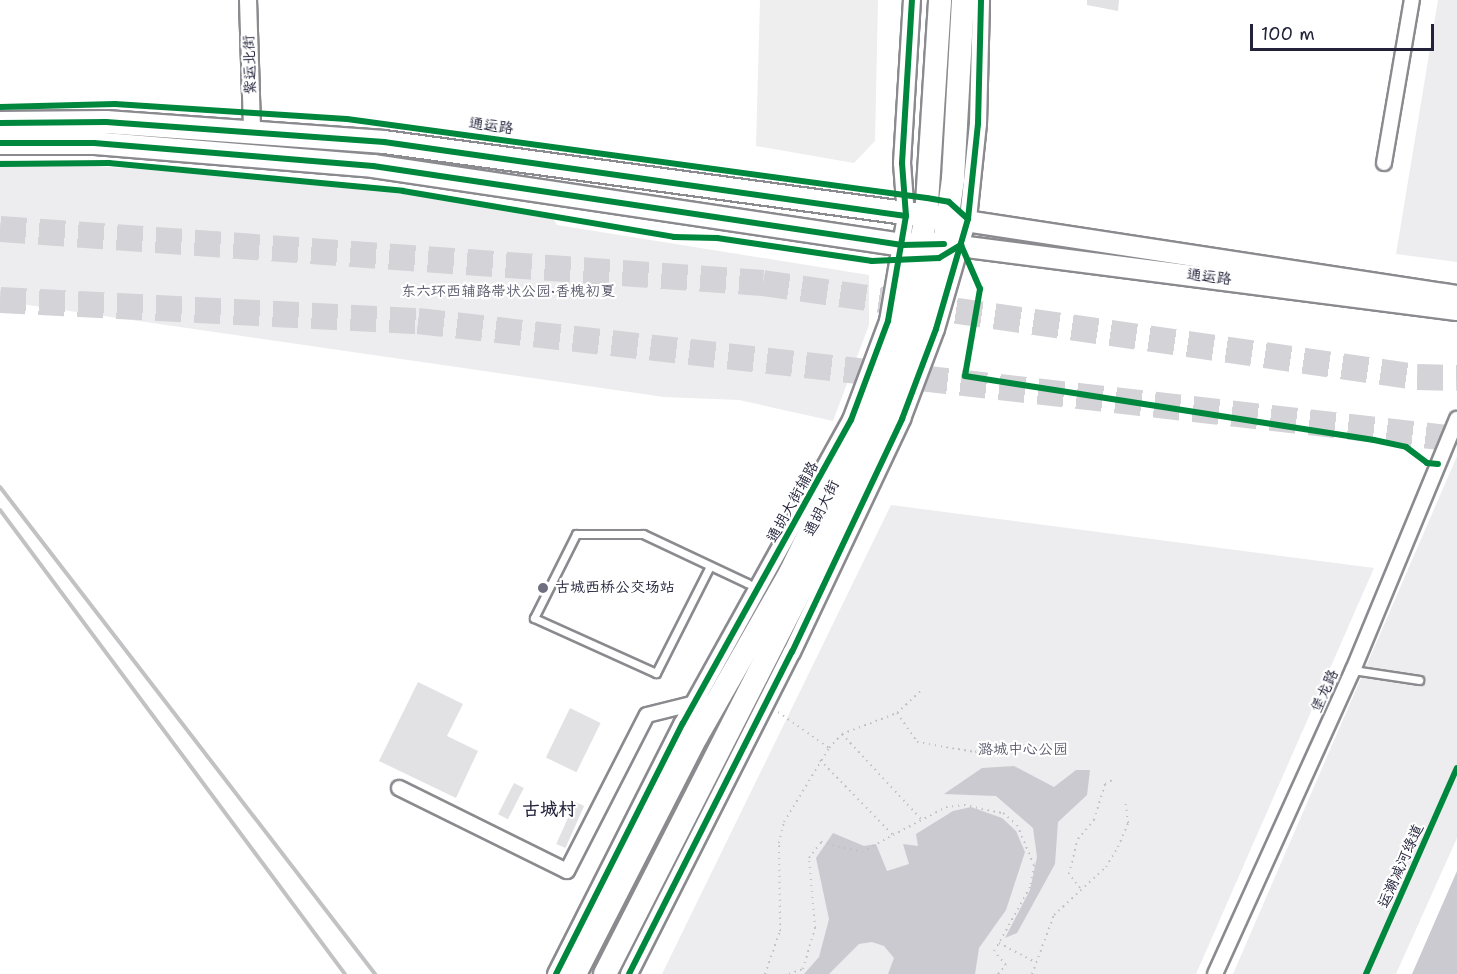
<!DOCTYPE html>
<meta charset="utf-8">
<style>
body{margin:0}
#map{position:relative;width:1457px;height:974px;overflow:hidden;background:#fff;font-family:"Shantell Sans","LXGW WenKai TC",sans-serif}
div>[style]{position:absolute}
[style*='--x']{left:calc(var(--x)*1px);top:calc(var(--y)*1px);width:calc(var(--w)*1px);rotate:calc(var(--a)*1deg)}
.built>*{inset:0;background:#eeeeef}
.green>*{inset:0;background:#ededef}
.water>*{inset:0;background:#cacad0}
.building>*{inset:0;background:#e2e2e4;transform-origin:0 0}
.motorway-tunnel>*{height:26px;margin-top:-13px;transform-origin:0;background:repeating-linear-gradient(90deg,#d3d3d8 0 26px,transparent 0 39px)}
.path>*{height:2px;margin-top:-1px;transform-origin:0;background:repeating-linear-gradient(90deg,#c2c2c4 0 1.5px,transparent 0 6px)}
.roads{filter:drop-shadow(2px 0 #8a8a8f) drop-shadow(-2px 0 #8a8a8f) drop-shadow(0 2px #8a8a8f) drop-shadow(0 -2px #8a8a8f)}
.service>*{height:7px;margin:-3.5px;padding:0 3.5px;transform-origin:3.5px;border-radius:3.5px;background:#fff}
.minor>*{height:14px;margin:-7px;padding:0 7px;transform-origin:7px;border-radius:7px;background:#fff}
.tertiary>*{height:16px;margin:-8px;padding:0 8px;transform-origin:8px;border-radius:8px;background:#fff}
.secondary>*{height:20px;margin:-10px;padding:0 10px;transform-origin:10px;border-radius:10px;background:#fff}
.primary>*{height:22px;margin:-11px;padding:0 11px;transform-origin:11px;border-radius:11px;background:#fff}
.rail>*{height:4px;margin:-2px;padding:0 2px;transform-origin:2px;border-radius:2px;background:#c2c2c4}
.cycleway>*{height:6px;margin:-3px;padding:0 3px;transform-origin:3px;border-radius:3px;background:#00873e}
.dots>*{width:16px;height:16px;translate:-50% -50%;box-sizing:border-box;border:3px solid #fff;border-radius:50%}
span{translate:-50% -50%;white-space:nowrap;text-align:center;line-height:1.15;-webkit-text-stroke:4.5px #fff;paint-order:stroke}
.street-label{font-size:15px;color:#22223b}
.park-label{font-size:15px;color:#5b5b6d}
.poi-label{font-size:15px;color:#22223b}
.left{translate:0 -50%;text-align:left}
.quarter-label{font-size:18px;color:#22223b;font-weight:700}
.scale{position:absolute;left:1250px;top:24px;width:184px;height:27px;box-sizing:border-box;border:3px solid #22223b;border-top:0;padding-left:8px;font-size:18px;line-height:21px;white-space:nowrap;color:#22223b;-webkit-text-stroke:4px #fff;paint-order:stroke}
</style>
<div id="map">
<div class="built">
<i style="clip-path:polygon(760px 0,878px 0,875px 141px,854px 163px,756px 146px)"></i>
</div>
<div class="green">
<i style="clip-path:polygon(1438px 0,1457px 0,1457px 262px,1396px 254px)"></i>
<i style="clip-path:polygon(0 160px,296px 179px,551px 214px,557px 225px,869px 275px,869px 325px,833px 421px,739px 400px,664px 397px,0 301px)"></i>
<i style="clip-path:polygon(1457px 456px,1457px 838px,1396px 974px,1233px 974px)"></i>
<i style="clip-path:polygon(891px 505px,1374px 568px,1196px 974px,662px 974px)"></i>
</div>
<div class="water">
<i style="clip-path:polygon(1014px 766px,1054px 787px,1076px 770px,1090px 770px,1087px 795px,1058px 822px,1055px 864px,1017px 933px,1005px 938px,1030px 890px,1037px 857px,1033px 828px,996px 796px,944px 794px,982px 768px)"></i>
<i style="clip-path:polygon(971px 807px,1002px 818px,1016px 831px,1025px 852px,1006px 910px,979px 948px,975px 974px,888px 974px,894px 958px,884px 946px,872px 942px,859px 944px,829px 974px,804px 974px,819px 957px,829px 919px,816px 858px,833px 833px,864px 846px,876px 844px,887px 871px,909px 864px,903px 844px,918px 846px,916px 834px,953px 811px)"></i>
<i style="clip-path:polygon(1457px 871px,1457px 974px,1412px 974px)"></i>
</div>
<div class="building">
<i style="clip-path:polygon(1087px 0,1119px 0,1118px 11px,1087px 5px)"></i>
<i style="clip-path:polygon(418px 682px,463px 704px,447px 736px,478px 751px,456px 798px,379px 761px)"></i>
<i style="left:570px;top:708px;width:34px;height:55px;rotate:26deg"></i>
<i style="left:514px;top:783px;width:11px;height:35px;rotate:27deg"></i>
<i style="left:575px;top:802px;width:10px;height:46px;rotate:24deg"></i>
</div>
<div class="motorway-tunnel">
<i style="--x:0;--y:229;--w:765;--a:4.05"></i>
<i style="--x:763;--y:283;--w:661;--a:8.18"></i>
<i style="--x:1417;--y:377;--w:40;--a:1.4"></i>
<i style="--x:0;--y:300;--w:419;--a:2.9"></i>
<i style="--x:418;--y:321;--w:1046;--a:6.48"></i>
</div>
<div class="path">
<i style="--x:778;--y:712;--w:62;--a:35.2"></i>
<i style="--x:829;--y:748;--w:19;--a:-47"></i>
<i style="--x:842;--y:734;--w:59;--a:-20.9"></i>
<i style="--x:897;--y:713;--w:33;--a:-43"></i>
<i style="--x:897;--y:713;--w:35;--a:55"></i>
<i style="--x:917;--y:742;--w:59;--a:9.8"></i>
<i style="--x:975;--y:752;--w:26;--a:-21"></i>
<i style="--x:999;--y:743;--w:39;--a:6"></i>
<i style="--x:842;--y:734;--w:116;--a:47.1"></i>
<i style="--x:820;--y:760;--w:105;--a:45.8"></i>
<i style="--x:893;--y:835;--w:60;--a:-27.8"></i>
<i style="--x:946;--y:807;--w:18;--a:-6"></i>
<i style="--x:964;--y:805;--w:40;--a:12"></i>
<i style="--x:1003;--y:813;--w:18;--a:41"></i>
<i style="--x:1017;--y:825;--w:43;--a:67"></i>
<i style="--x:1034;--y:865;--w:22;--a:100"></i>
<i style="--x:1030;--y:887;--w:64;--a:119"></i>
<i style="--x:999;--y:943;--w:41;--a:27.8"></i>
<i style="--x:1080;--y:888;--w:18;--a:-128"></i>
<i style="--x:1069;--y:874;--w:36;--a:-76"></i>
<i style="--x:1078;--y:839;--w:25;--a:-50"></i>
<i style="--x:1094;--y:820;--w:38;--a:-73"></i>
<i style="--x:1105;--y:784;--w:10;--a:-29"></i>
<i style="--x:765;--y:974;--w:46;--a:-70.8"></i>
<i style="--x:780;--y:931;--w:88;--a:-90.7"></i>
<i style="--x:779;--y:843;--w:22;--a:-77"></i>
<i style="--x:784;--y:822;--w:87;--a:-58.7"></i>
<i style="--x:789;--y:974;--w:15;--a:-20"></i>
<i style="--x:803;--y:969;--w:43;--a:-73.7"></i>
<i style="--x:815;--y:928;--w:70;--a:-94.9"></i>
<i style="--x:809;--y:858;--w:20;--a:-53"></i>
<i style="--x:821;--y:842;--w:42;--a:13.7"></i>
<i style="--x:862;--y:852;--w:35;--a:-29"></i>
<i style="--x:998;--y:974;--w:12;--a:-48"></i>
<i style="--x:1006;--y:965;--w:18;--a:-131"></i>
<i style="--x:994;--y:951;--w:9;--a:-58"></i>
<i style="--x:1032;--y:974;--w:63;--a:-69.6"></i>
<i style="--x:1054;--y:915;--w:71;--a:-42.7"></i>
<i style="--x:1106;--y:867;--w:23;--a:-59"></i>
<i style="--x:1118;--y:847;--w:26;--a:-67"></i>
<i style="--x:1128;--y:823;--w:24;--a:-97"></i>
</div>
<div class="roads">
<div class="service">
<i style="--x:710;--y:566;--w:120;--a:116.8"></i>
<i style="--x:656;--y:673;--w:134;--a:-155.7"></i>
<i style="--x:534;--y:618;--w:94;--a:-63.4"></i>
<i style="--x:576;--y:534;--w:67;--a:0"></i>
<i style="--x:643;--y:534;--w:115;--a:25.2"></i>
<i style="--x:747;--y:583;--w:11;--a:27"></i>
<i style="--x:1353;--y:670;--w:67;--a:8.6"></i>
</div>
<div class="minor">
<i style="--x:1384;--y:163;--w:165;--a:-80.3"></i>
<i style="--x:399;--y:788;--w:187;--a:26.3"></i>
<i style="--x:567;--y:871;--w:175;--a:-62.9"></i>
<i style="--x:647;--y:715;--w:58;--a:-14"></i>
<i style="--x:1215;--y:974;--w:334;--a:-65.6"></i>
<i style="--x:1353;--y:670;--w:272;--a:-67.5"></i>
</div>
<div class="tertiary">
<i style="--x:248;--y:0;--w:130;--a:88.2"></i>
<i style="--x:556;--y:974;--w:281;--a:-63.2"></i>
<i style="--x:683;--y:723;--w:346;--a:-61"></i>
<i style="--x:851;--y:420;--w:106;--a:-69.5"></i>
<i style="--x:888;--y:321;--w:107;--a:-80.3"></i>
<i style="--x:906;--y:216;--w:53;--a:-94.3"></i>
<i style="--x:902;--y:163;--w:163;--a:-86.5"></i>
<i style="--x:629;--y:974;--w:361;--a:-63.2"></i>
<i style="--x:792;--y:652;--w:258;--a:-64.7"></i>
<i style="--x:902;--y:419;--w:96;--a:-69.3"></i>
<i style="--x:936;--y:329;--w:115;--a:-73.8"></i>
<i style="--x:968;--y:219;--w:96;--a:-84"></i>
<i style="--x:978;--y:124;--w:124;--a:-88.6"></i>
</div>
<div class="secondary">
<i style="--x:946;--y:218;--w:517;--a:8.68"></i>
<i style="--x:944;--y:244;--w:517;--a:7.33"></i>
</div>
<div class="primary">
<i style="--x:0;--y:123;--w:106;--a:-0.5"></i>
<i style="--x:106;--y:122;--w:279;--a:4.1"></i>
<i style="--x:384;--y:142;--w:563;--a:7.76"></i>
<i style="--x:0;--y:143;--w:94;--a:0"></i>
<i style="--x:94;--y:143;--w:280;--a:4.7"></i>
<i style="--x:373;--y:166;--w:535;--a:8.49"></i>
<i style="--x:902;--y:245;--w:35;--a:-2"></i>
<i style="--x:575;--y:974;--w:267;--a:-62.9"></i>
<i style="--x:697;--y:736;--w:188;--a:-60.3"></i>
<i style="--x:790;--y:573;--w:174;--a:-64"></i>
<i style="--x:866;--y:417;--w:95;--a:-68.3"></i>
<i style="--x:901;--y:329;--w:114;--a:-77.3"></i>
<i style="--x:926;--y:218;--w:218;--a:-86.3"></i>
<i style="--x:605;--y:974;--w:431;--a:-63"></i>
<i style="--x:801;--y:590;--w:189;--a:-64.2"></i>
<i style="--x:883;--y:420;--w:96;--a:-69.3"></i>
<i style="--x:917;--y:330;--w:90;--a:-72.6"></i>
<i style="--x:944;--y:244;--w:66;--a:-82.1"></i>
<i style="--x:953;--y:179;--w:179;--a:-86.8"></i>
</div>
</div>
<div class="rail">
<i style="--x:0;--y:487;--w:615;--a:52.4"></i>
<i style="--x:0;--y:510;--w:578;--a:53.37"></i>
</div>
<div class="cycleway">
<i style="--x:0;--y:107;--w:115;--a:-1.5"></i>
<i style="--x:115;--y:104;--w:232;--a:3.7"></i>
<i style="--x:347;--y:119;--w:585;--a:7.76"></i>
<i style="--x:927;--y:198;--w:22;--a:10"></i>
<i style="--x:949;--y:202;--w:25;--a:42"></i>
<i style="--x:0;--y:123;--w:106;--a:-0.5"></i>
<i style="--x:106;--y:122;--w:279;--a:4.1"></i>
<i style="--x:384;--y:142;--w:527;--a:8.07"></i>
<i style="--x:0;--y:143;--w:94;--a:0"></i>
<i style="--x:94;--y:143;--w:280;--a:4.7"></i>
<i style="--x:373;--y:166;--w:535;--a:8.49"></i>
<i style="--x:902;--y:245;--w:42;--a:-1.4"></i>
<i style="--x:0;--y:164;--w:109;--a:-0.5"></i>
<i style="--x:109;--y:163;--w:295;--a:5.4"></i>
<i style="--x:403;--y:191;--w:275;--a:9.6"></i>
<i style="--x:674;--y:237;--w:43;--a:1.3"></i>
<i style="--x:717;--y:238;--w:157;--a:8.4"></i>
<i style="--x:872;--y:261;--w:67;--a:-2.6"></i>
<i style="--x:939;--y:258;--w:26;--a:-31"></i>
<i style="--x:961;--y:245;--w:48;--a:66.6"></i>
<i style="--x:980;--y:289;--w:88;--a:99.8"></i>
<i style="--x:965;--y:376;--w:414;--a:8.9"></i>
<i style="--x:1374;--y:440;--w:33;--a:12"></i>
<i style="--x:1406;--y:447;--w:26;--a:37"></i>
<i style="--x:1427;--y:463;--w:11;--a:5"></i>
<i style="--x:556;--y:974;--w:281;--a:-63.2"></i>
<i style="--x:683;--y:723;--w:346;--a:-61"></i>
<i style="--x:851;--y:420;--w:106;--a:-69.5"></i>
<i style="--x:888;--y:321;--w:107;--a:-80.3"></i>
<i style="--x:906;--y:216;--w:53;--a:-94.3"></i>
<i style="--x:902;--y:163;--w:163;--a:-86.5"></i>
<i style="--x:629;--y:974;--w:361;--a:-63.2"></i>
<i style="--x:792;--y:652;--w:258;--a:-64.7"></i>
<i style="--x:902;--y:419;--w:96;--a:-69.3"></i>
<i style="--x:936;--y:329;--w:115;--a:-73.8"></i>
<i style="--x:968;--y:219;--w:96;--a:-84"></i>
<i style="--x:978;--y:124;--w:124;--a:-88.6"></i>
<i style="--x:1366;--y:974;--w:225;--a:-66.2"></i>
</div>
<div class="dots">
<i style="left:543px;top:588px;background:#6f6f80"></i>
</div>
<div class="street-label">
<span style="left:250px;top:65px;rotate:-92deg">紫运北街</span>
<span style="left:491px;top:126px;rotate:8deg">通运路</span>
<span style="left:1209px;top:277px;rotate:7deg">通运路</span>
<span style="left:793px;top:502px;rotate:-61deg">通胡大街辅路</span>
<span style="left:822px;top:508px;rotate:-64deg">通胡大街</span>
<span style="left:1325px;top:691px;rotate:-66deg">堡龙路</span>
<span style="left:1401px;top:866px;rotate:-66deg">运潮减河绿道</span>
</div>
<div class="park-label">
<span style="left:508px;top:292px">东六环西辅路带状公园·香槐初夏</span>
<span style="left:1023px;top:750px">潞城中心公园</span>
</div>
<div class="poi-label">
<span class="left" style="left:555px;top:588px">古城西桥公交场站</span>
</div>
<div class="quarter-label">
<span style="left:549px;top:809px">古城村</span>
</div>
<div class="scale">100 m</div>
</div>
